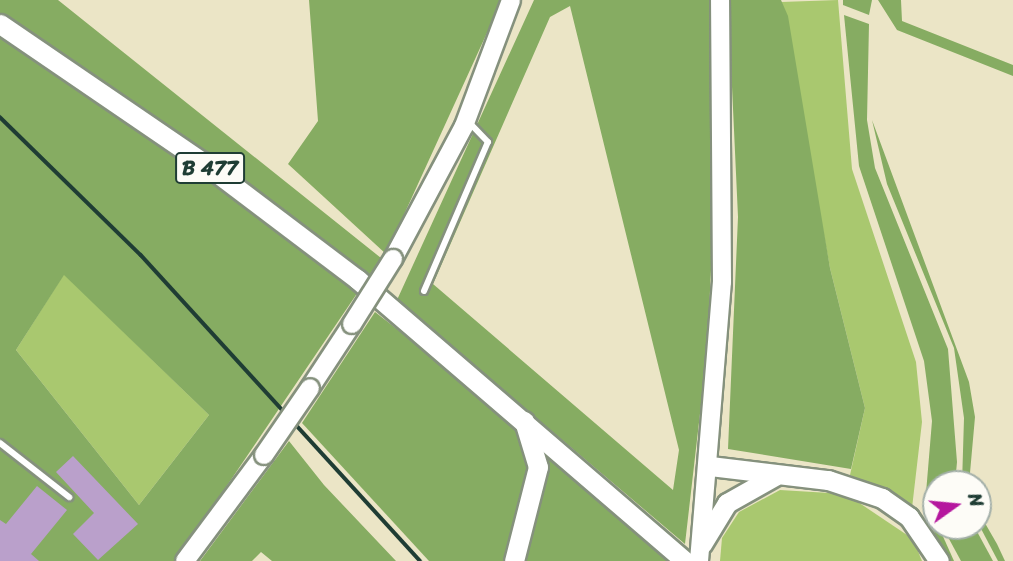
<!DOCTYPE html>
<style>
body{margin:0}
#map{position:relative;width:1013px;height:561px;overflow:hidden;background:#ebe5c6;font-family:Sriracha,sans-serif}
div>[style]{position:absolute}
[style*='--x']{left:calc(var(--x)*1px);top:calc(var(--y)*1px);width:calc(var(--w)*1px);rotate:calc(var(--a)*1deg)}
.green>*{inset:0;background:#a9c86f}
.forest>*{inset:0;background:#86ac62}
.building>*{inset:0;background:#baa0cb}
.roads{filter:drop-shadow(2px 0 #85917d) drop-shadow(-2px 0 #85917d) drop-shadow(0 2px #85917d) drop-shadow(0 -2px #85917d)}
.lane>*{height:6px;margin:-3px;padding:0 3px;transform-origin:3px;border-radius:3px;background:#fff}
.secondary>*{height:18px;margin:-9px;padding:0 9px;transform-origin:9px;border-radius:9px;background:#fff}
.primary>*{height:19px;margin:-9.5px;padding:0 9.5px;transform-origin:9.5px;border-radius:9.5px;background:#fff}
.rail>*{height:3.5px;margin:-1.75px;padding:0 1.75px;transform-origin:1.75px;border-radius:1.75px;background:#1f3d34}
.bridges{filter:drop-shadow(2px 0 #85917d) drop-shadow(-2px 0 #85917d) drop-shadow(0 2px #85917d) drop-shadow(0 -2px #85917d)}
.secondary-bridge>*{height:18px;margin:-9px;padding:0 9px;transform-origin:9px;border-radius:9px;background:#fff}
span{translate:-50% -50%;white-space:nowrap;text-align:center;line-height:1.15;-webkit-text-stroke:6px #fdfcf7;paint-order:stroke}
.shield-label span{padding:2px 5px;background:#fdfcf7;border:2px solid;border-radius:5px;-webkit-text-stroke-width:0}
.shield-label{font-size:21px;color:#1f3d34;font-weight:700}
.north{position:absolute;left:922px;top:470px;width:70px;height:70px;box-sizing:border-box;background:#fdfcf7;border:2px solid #a4b0a9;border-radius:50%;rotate:75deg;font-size:19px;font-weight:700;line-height:28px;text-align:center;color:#1f3d34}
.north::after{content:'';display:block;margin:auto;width:24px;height:32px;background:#b5179e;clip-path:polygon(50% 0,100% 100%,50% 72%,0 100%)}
</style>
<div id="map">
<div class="green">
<i style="clip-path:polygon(838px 0,852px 169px,916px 362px,922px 422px,912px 508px,850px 475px,865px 408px,830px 268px,781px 2px)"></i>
<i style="clip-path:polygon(64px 274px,209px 415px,139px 505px,16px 350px)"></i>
<i style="clip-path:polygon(780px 490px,846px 494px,913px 539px,922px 561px,720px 561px,722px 538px,739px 512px)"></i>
</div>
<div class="forest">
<i style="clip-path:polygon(evenodd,0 0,58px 0,381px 258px,176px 561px,0 561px,0 0,64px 275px,209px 415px,139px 505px,16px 350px,64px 275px)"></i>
<i style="clip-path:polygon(309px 0,502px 0,386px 254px,288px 164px,318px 121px)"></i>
<i style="clip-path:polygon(evenodd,534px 0,712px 0,716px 166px,707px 353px,685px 544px,397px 300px,534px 0,570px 6px,679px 450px,673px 490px,433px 284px,550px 17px,570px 6px)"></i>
<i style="clip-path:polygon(728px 0,781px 0,788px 16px,830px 268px,865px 408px,851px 469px,728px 449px,738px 217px)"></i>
<i style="clip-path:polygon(843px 0,872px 0,869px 15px,843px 5px)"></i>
<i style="clip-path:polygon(878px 0,901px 0,902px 21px,1013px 65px,1013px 76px,897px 30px)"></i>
<i style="clip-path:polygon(844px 15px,869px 24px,867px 120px,875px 168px,948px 349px,957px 462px,955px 484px,936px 484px,936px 519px,925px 505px,932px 421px,924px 361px,859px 166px)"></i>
<i style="clip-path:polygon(872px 120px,969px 382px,975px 417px,969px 484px,962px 484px,964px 418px,954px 348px,887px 184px)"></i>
<i style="clip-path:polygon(375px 312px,544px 443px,678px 561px,429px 561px,302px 423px)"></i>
<i style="clip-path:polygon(289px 441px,324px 485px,396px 561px,272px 561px,261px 552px,252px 561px,200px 561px)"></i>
<i style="clip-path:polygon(924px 511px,941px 532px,954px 561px,948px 561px)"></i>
<i style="clip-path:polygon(978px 511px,997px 544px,1005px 561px,998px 561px,978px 523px)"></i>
<i style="clip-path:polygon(942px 526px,974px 526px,993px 561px,961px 561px)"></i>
</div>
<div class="building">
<i style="clip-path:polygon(73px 456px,138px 524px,98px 560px,73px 534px,94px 513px,56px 472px)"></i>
<i style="clip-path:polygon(37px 486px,67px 510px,31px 554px,39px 561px,0 561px,0 520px,6px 524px)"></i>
</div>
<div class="roads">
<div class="lane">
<i style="--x:424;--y:291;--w:162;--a:-66.8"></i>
<i style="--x:488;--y:142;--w:28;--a:-134"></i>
<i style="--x:0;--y:443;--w:88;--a:38"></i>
</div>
<div class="secondary">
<i style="--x:393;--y:259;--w:151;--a:-61.9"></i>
<i style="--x:464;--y:126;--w:134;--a:-69.5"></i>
<i style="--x:310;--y:388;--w:77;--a:-56.7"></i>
<i style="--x:185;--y:561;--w:132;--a:-53.3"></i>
<i style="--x:699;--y:561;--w:280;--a:-85.3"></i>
<i style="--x:722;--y:282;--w:282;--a:-90.4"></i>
</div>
<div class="primary">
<i style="--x:0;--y:24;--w:243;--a:34.3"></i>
<i style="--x:201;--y:161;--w:196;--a:37.1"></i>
<i style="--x:357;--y:279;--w:433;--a:40.7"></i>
<i style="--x:710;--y:466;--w:119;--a:6.8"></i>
<i style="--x:828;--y:480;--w:57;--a:18.4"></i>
<i style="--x:882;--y:498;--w:33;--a:35"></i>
<i style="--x:909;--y:517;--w:53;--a:55.7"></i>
<i style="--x:702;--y:544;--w:48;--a:-58.6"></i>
<i style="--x:727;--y:503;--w:55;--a:-29.4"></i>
<i style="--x:514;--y:561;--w:97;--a:-75.7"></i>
<i style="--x:538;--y:467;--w:48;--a:-106.9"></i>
</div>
</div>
<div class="rail">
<i style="--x:0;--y:117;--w:197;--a:44.4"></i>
<i style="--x:141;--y:255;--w:414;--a:47.6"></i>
</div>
<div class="bridges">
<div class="secondary-bridge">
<i style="--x:352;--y:324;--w:77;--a:-57.8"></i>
<i style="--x:264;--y:455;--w:81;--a:-55.5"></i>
</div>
</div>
<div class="shield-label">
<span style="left:210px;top:168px">B 477</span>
</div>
<div class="north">N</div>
</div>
